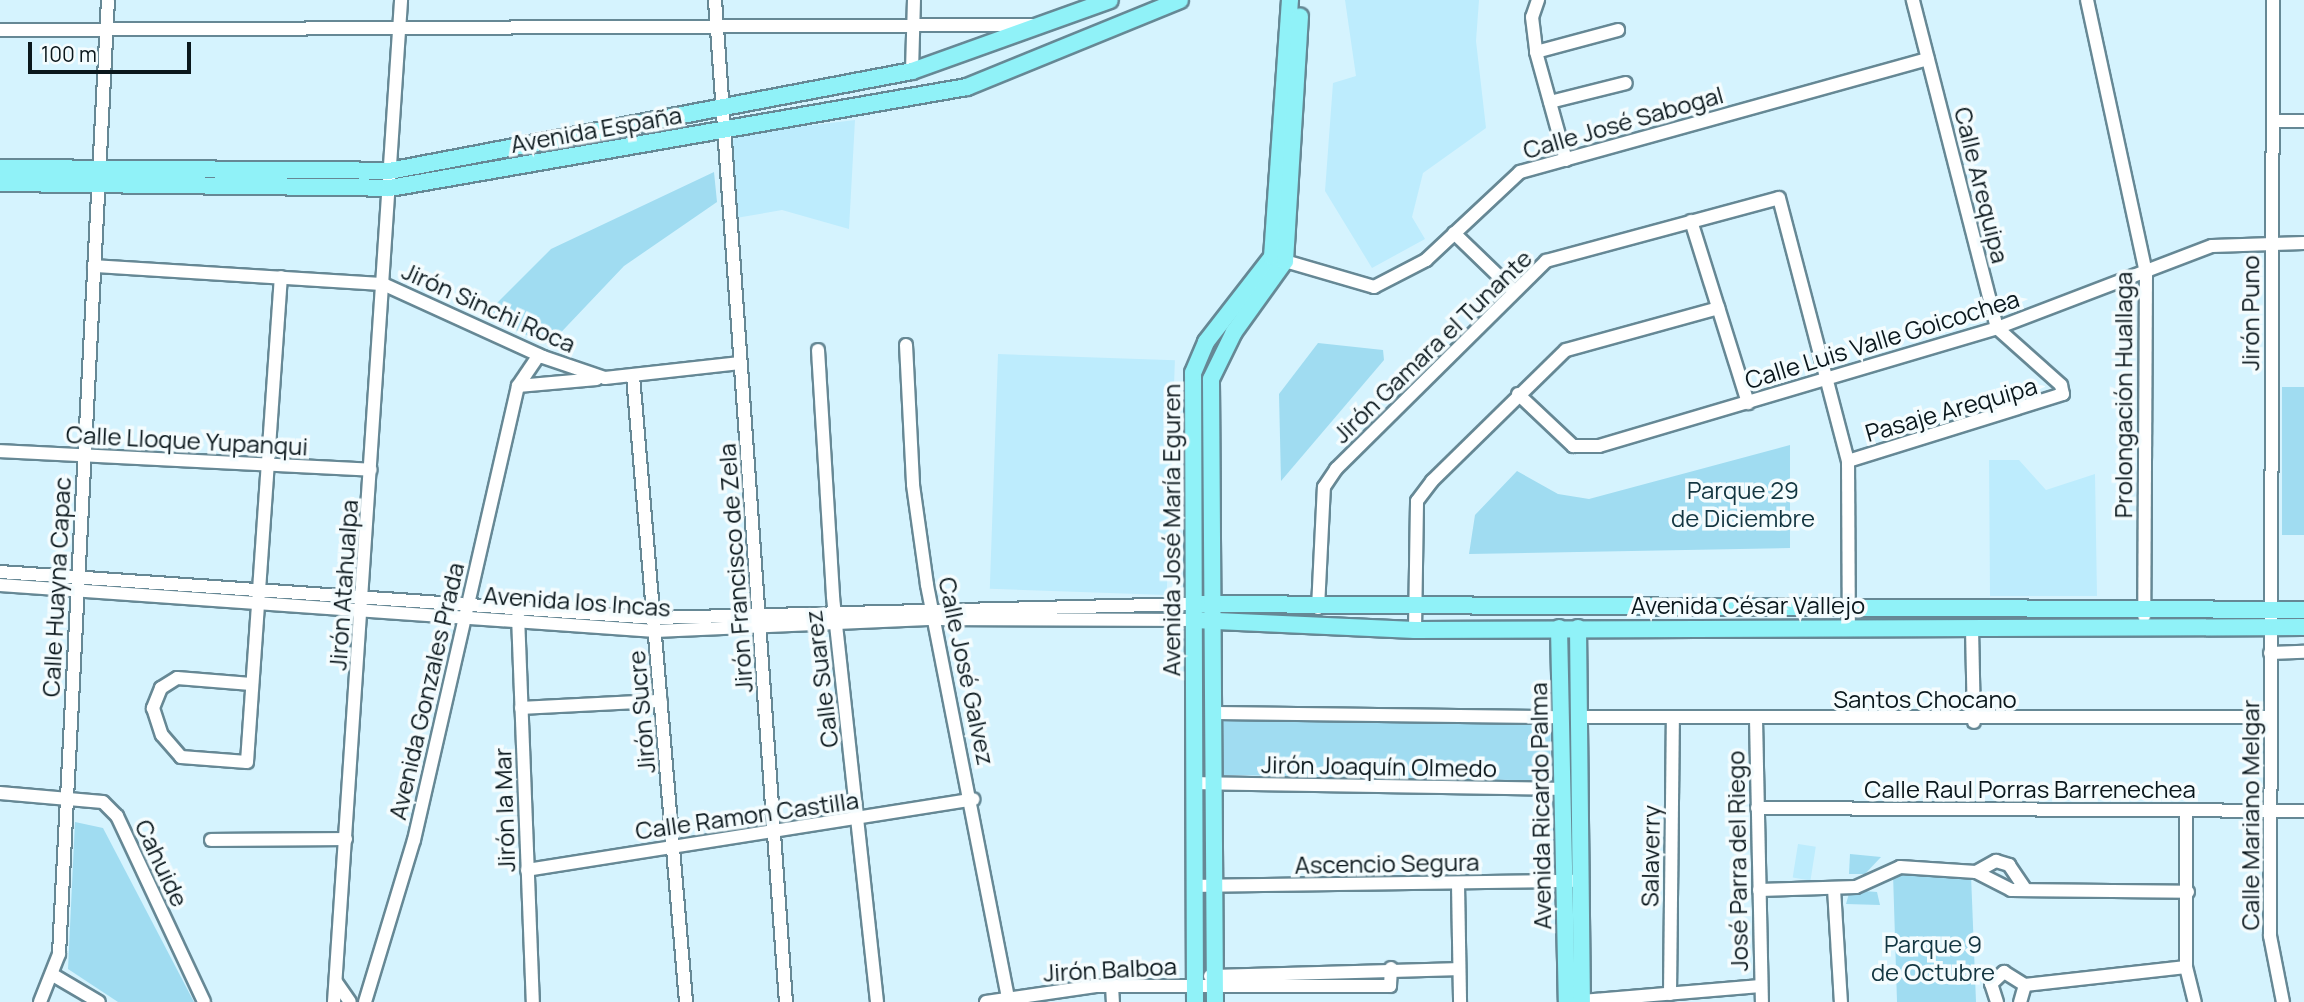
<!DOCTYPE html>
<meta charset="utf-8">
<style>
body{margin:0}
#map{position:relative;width:2304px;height:1002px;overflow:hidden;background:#d5f3fe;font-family:Manrope,sans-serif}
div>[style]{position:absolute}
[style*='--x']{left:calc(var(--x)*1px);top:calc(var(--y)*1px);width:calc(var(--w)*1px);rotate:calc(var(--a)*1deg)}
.built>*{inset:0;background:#bdecfd;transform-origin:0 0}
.green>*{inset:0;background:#a0dcf1;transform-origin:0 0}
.roads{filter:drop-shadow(2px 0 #668895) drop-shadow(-2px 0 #668895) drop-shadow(0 2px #668895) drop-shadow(0 -2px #668895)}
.minor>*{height:12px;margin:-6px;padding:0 6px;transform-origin:6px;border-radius:6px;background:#fff}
.major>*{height:16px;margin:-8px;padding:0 8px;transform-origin:8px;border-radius:8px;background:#90f2f8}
span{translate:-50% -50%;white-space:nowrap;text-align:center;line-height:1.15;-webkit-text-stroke:7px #f4fcfe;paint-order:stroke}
.street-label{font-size:24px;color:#0a171c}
.park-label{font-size:24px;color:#133641}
.scale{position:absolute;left:28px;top:42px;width:163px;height:32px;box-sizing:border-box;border:4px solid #0a171c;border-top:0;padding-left:9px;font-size:21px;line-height:24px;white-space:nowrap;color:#0a171c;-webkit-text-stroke:5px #f4fcfe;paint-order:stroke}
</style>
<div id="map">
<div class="built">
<i style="clip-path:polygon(1345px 0,1479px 0,1476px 41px,1486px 128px,1423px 173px,1412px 217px,1425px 239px,1372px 268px,1325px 191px,1333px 83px,1356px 76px)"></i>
<i style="clip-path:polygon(855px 120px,849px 229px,782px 210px,736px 218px,730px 144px,739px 134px)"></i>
<i style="left:998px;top:354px;width:177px;height:235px;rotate:2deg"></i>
<i style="clip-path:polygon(1989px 460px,2019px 460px,2046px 490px,2095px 474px,2097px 596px,1990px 596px)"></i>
<i style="left:1798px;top:844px;width:18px;height:34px;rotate:9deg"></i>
</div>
<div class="green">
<i style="clip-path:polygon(714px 172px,717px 202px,624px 266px,549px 345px,484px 316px,551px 249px)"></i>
<i style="clip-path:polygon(1318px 343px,1383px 350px,1384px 360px,1281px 481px,1279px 394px)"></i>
<i style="left:2304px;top:387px;width:148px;height:22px;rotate:90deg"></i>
<i style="clip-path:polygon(1790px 445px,1790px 548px,1469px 554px,1475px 515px,1517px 471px,1558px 494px,1589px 499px)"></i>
<i style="left:1223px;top:717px;width:328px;height:58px;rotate:1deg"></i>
<i style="clip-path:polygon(75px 822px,103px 828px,194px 1002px,118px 1002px,68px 969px)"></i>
<i style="clip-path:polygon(1850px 854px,1881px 857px,1865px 874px,1849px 874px)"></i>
<i style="clip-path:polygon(1901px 871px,1971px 875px,1976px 1002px,1897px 1002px,1893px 873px)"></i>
<i style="clip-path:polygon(1850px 890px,1877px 892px,1880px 905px,1846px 904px)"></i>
</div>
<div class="roads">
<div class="minor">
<i style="--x:715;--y:0;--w:1005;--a:85.95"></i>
<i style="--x:1538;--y:0;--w:18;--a:109"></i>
<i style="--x:1532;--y:17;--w:35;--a:83"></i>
<i style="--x:1536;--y:52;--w:112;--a:74.5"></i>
<i style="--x:2087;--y:0;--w:280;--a:77.8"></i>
<i style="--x:2146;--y:274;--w:342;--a:90.3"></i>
<i style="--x:2273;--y:0;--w:936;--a:90.18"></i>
<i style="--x:2270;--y:936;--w:67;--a:78.9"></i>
<i style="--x:0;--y:30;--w:1032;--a:-0.28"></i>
<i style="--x:1536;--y:52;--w:85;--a:-15"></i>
<i style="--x:912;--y:71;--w:71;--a:-88.4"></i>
<i style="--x:1550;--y:102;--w:78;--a:-14"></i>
<i style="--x:2273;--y:121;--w:31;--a:0"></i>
<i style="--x:1691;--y:221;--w:191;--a:72.6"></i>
<i style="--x:1454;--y:233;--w:83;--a:44"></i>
<i style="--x:1285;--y:261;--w:93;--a:16.3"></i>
<i style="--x:1374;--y:287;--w:59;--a:-27.4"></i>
<i style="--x:1426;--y:260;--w:129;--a:-43.1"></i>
<i style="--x:1520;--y:172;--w:423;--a:-15.5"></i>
<i style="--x:94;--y:266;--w:290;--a:3.6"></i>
<i style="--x:383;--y:284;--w:176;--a:24.5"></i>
<i style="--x:543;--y:357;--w:65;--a:18.7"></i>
<i style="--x:605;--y:378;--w:136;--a:-6.3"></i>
<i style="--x:906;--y:345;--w:140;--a:87.1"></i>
<i style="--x:913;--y:485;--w:101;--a:82"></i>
<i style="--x:927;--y:585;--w:425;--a:78.9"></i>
<i style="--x:818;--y:350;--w:247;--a:86.5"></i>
<i style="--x:833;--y:597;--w:407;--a:83.8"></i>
<i style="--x:633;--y:376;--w:628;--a:85.16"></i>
<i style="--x:518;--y:386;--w:79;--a:-5.1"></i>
<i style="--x:1518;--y:394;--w:76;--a:43.4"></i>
<i style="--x:1573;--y:446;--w:26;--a:0"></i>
<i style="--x:1599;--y:446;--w:415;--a:-16.5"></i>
<i style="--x:1997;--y:328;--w:230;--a:-20.9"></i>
<i style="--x:2212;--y:246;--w:92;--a:-1.9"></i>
<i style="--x:0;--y:451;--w:371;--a:2.9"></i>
<i style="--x:1848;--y:461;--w:225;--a:-17.3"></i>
<i style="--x:2063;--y:394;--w:9;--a:-103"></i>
<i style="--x:2061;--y:385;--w:86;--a:-138.3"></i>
<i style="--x:1997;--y:328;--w:339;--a:-104.4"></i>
<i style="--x:0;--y:572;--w:656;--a:4.02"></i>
<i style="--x:654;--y:618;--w:540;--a:-1.49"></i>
<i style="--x:0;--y:585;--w:657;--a:4.02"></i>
<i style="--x:655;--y:631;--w:279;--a:-2.5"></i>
<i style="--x:934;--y:619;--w:260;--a:0.2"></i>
<i style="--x:1318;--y:608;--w:121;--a:-87.2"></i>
<i style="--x:1324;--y:487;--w:22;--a:-56"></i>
<i style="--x:1336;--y:469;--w:296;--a:-44.7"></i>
<i style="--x:1546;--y:261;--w:241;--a:-15.1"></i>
<i style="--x:1779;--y:198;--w:272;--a:75.3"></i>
<i style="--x:1848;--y:461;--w:165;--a:89.7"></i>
<i style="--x:518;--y:616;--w:386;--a:87.8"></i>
<i style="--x:1972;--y:628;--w:94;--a:88.8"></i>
<i style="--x:1415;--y:630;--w:129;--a:-89.1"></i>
<i style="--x:1417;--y:501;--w:25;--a:-53"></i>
<i style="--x:1432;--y:481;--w:187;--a:-44.4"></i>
<i style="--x:1566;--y:350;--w:158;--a:-15.4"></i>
<i style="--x:2270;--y:653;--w:34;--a:-2"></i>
<i style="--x:251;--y:684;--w:74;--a:-175.4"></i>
<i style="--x:177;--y:678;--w:19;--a:148"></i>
<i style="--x:161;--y:688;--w:22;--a:112"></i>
<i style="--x:153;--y:708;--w:28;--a:72"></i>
<i style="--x:162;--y:735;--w:29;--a:49"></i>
<i style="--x:181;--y:757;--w:66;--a:4.3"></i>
<i style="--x:247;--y:762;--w:486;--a:-86"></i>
<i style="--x:521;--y:708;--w:140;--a:-2.9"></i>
<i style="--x:1216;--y:713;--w:344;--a:0.7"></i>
<i style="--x:1579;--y:717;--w:691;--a:0"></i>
<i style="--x:1756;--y:719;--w:283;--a:88.8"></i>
<i style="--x:1194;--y:783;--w:369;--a:0.9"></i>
<i style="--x:0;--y:793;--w:103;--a:5"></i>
<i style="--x:103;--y:802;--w:20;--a:45"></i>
<i style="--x:117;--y:816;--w:205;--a:64.9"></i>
<i style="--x:1757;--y:808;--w:547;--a:0.31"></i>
<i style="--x:2186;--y:811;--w:156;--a:90"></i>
<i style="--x:2186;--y:967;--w:36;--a:76"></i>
<i style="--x:211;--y:840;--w:135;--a:-0.4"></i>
<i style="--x:527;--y:870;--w:452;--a:-9"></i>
<i style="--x:1976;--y:872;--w:39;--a:27"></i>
<i style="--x:2011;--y:890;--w:177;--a:0.6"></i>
<i style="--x:1458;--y:884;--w:118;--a:89"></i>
<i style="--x:1195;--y:886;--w:378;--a:-0.8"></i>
<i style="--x:1834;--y:889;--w:113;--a:86.5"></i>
<i style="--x:1759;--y:890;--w:97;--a:-1.8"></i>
<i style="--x:1856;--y:887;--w:48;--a:-24.4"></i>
<i style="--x:1900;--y:867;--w:76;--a:3.8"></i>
<i style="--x:1976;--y:872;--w:23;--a:-29"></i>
<i style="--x:1996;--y:861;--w:14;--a:17"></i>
<i style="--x:2009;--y:865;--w:30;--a:56"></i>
<i style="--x:53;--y:975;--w:53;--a:30.4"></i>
<i style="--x:1210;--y:976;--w:246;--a:-1.6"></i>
<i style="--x:336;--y:982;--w:24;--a:55"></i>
<i style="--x:1112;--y:985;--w:17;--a:87"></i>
<i style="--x:2025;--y:985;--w:162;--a:-6.4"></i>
<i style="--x:1670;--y:994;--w:276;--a:-89.4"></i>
<i style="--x:1582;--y:1001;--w:179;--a:-4.8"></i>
<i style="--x:40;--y:1002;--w:52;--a:-68.4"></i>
<i style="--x:59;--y:954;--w:955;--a:-87.06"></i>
<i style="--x:334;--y:1002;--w:1004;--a:-86.17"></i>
<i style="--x:365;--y:1002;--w:169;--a:-73.2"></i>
<i style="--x:414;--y:840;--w:466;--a:-77.1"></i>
<i style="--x:518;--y:386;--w:37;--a:-56"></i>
<i style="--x:986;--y:1002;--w:111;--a:-8.3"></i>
<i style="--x:1096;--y:986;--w:294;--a:0"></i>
<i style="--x:1390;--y:986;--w:18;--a:-87"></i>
<i style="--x:1997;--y:1002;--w:19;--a:-108"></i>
<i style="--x:1991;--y:984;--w:18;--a:-43"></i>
<i style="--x:2004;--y:972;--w:25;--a:32"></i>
<i style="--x:2025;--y:985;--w:18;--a:106"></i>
</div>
<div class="major">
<i style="--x:0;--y:168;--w:389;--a:0.4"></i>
<i style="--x:389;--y:171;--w:532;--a:-10.82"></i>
<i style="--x:912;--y:71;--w:210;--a:-19.7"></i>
<i style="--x:0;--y:183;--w:390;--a:0.7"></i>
<i style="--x:390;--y:188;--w:586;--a:-9.93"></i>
<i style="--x:967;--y:87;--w:230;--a:-22.2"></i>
<i style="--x:1194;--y:604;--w:1110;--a:0.31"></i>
<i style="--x:1194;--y:620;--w:221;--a:2.6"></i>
<i style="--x:1415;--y:630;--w:889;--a:-0.19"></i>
<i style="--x:1559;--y:628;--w:374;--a:88.8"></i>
<i style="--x:1578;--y:628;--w:374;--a:89.4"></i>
<i style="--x:1195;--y:1002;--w:629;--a:-90.18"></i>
<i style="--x:1193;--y:373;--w:34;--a:-67"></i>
<i style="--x:1206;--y:342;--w:108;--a:-52.2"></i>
<i style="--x:1272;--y:257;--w:258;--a:-86"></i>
<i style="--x:1215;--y:1002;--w:623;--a:-90.37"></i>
<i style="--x:1211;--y:379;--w:52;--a:-63.9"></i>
<i style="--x:1234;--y:332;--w:87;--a:-54.3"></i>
<i style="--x:1285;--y:261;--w:245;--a:-86.5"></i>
</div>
</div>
<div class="street-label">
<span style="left:1623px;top:122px;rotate:-16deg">Calle José Sabogal</span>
<span style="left:596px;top:129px;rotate:-10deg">Avenida España</span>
<span style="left:1982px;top:185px;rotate:76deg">Calle Arequipa</span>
<span style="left:489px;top:307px;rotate:24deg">Jirón Sinchi Roca</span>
<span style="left:2250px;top:313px;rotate:-90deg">Jirón Puno</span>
<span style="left:1882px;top:339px;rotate:-17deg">Calle Luis Valle Goicochea</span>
<span style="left:1432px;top:346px;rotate:-44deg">Jirón Gamara el Tunante</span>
<span style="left:2123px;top:395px;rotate:-90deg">Prolongación Huallaga</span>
<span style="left:1951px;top:409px;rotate:-16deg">Pasaje Arequipa</span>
<span style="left:187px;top:440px;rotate:3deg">Calle Lloque Yupanqui</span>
<span style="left:1171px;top:530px;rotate:-90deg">Avenida José María Eguren</span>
<span style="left:735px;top:568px;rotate:-94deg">Jirón Francisco de Zela</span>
<span style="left:343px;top:585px;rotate:-86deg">Jirón Atahualpa</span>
<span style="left:56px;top:587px;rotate:-87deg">Calle Huayna Capac</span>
<span style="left:577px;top:601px;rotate:4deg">Avenida los Incas</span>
<span style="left:1748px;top:605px">Avenida César Vallejo</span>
<span style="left:967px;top:671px;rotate:78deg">Calle José Galvez</span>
<span style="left:821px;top:679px;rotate:-97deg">Calle Suarez</span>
<span style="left:426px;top:691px;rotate:-77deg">Avenida Gonzales Prada</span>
<span style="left:1925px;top:699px">Santos Chocano</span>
<span style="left:641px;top:712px;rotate:-95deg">Jirón Sucre</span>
<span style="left:1379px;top:766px;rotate:1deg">Jirón Joaquín Olmedo</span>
<span style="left:2030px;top:789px">Calle Raul Porras Barrenechea</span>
<span style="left:1540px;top:806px;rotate:-91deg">Avenida Ricardo Palma</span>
<span style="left:504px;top:810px;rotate:-92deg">Jirón la Mar</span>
<span style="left:747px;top:815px;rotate:-8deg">Calle Ramon Castilla</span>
<span style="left:2250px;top:815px;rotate:-90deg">Calle Mariano Melgar</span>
<span style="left:1650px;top:856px;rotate:-89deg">Salaverry</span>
<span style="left:1737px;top:861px;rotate:-91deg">José Parra del Riego</span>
<span style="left:162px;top:863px;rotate:65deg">Cahuide</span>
<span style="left:1387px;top:863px;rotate:-1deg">Ascencio Segura</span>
<span style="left:1110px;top:969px;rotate:-3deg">Jirón Balboa</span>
</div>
<div class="park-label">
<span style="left:1743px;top:504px">Parque 29<br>de Diciembre</span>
<span style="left:1933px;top:958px">Parque 9<br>de Octubre</span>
</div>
<div class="scale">100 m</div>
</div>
